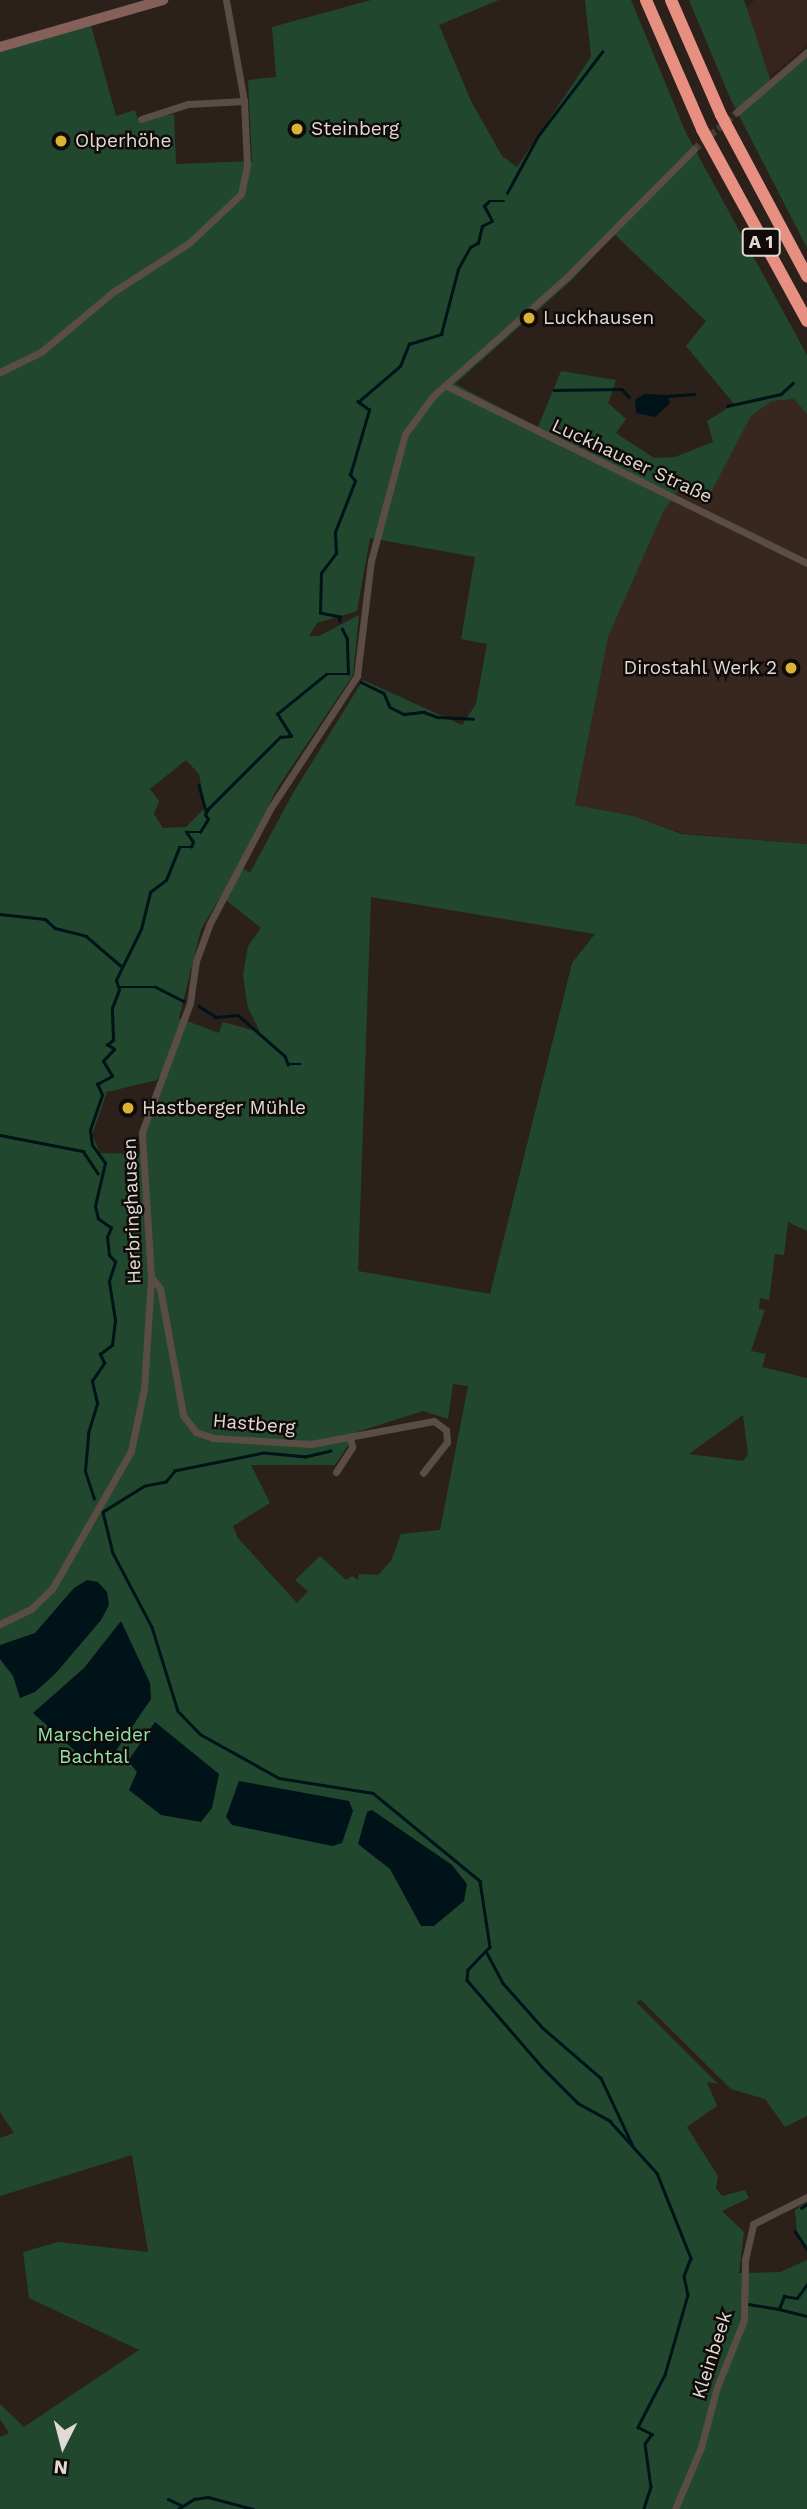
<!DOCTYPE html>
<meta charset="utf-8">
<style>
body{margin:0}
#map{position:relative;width:807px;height:2509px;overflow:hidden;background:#2b201a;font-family:"Work Sans",sans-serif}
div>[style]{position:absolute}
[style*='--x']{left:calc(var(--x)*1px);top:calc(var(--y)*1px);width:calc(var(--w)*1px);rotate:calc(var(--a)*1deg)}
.commercial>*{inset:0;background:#37251d}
.built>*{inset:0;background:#38271e}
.green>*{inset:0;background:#21482f}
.water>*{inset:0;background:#001319}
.stream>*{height:2.5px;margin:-1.25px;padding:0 1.25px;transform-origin:1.25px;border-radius:1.25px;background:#001319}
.street-tunnel>*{height:7px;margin-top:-3.5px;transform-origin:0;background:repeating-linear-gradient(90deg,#463c36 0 7px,transparent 0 10.5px)}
.street>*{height:7px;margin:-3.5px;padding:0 3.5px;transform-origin:3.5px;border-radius:3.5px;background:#594d46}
.secondary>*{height:10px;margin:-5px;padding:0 5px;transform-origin:5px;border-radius:5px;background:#846158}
.highway>*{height:12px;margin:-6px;padding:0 6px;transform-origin:6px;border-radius:6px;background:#e79082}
.dots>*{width:19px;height:19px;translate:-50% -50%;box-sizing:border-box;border:4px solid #100b08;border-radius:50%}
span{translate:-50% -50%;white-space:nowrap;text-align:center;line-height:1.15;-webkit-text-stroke:5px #100b08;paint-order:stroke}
.shield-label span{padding:2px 5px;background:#100b08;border:2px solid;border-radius:5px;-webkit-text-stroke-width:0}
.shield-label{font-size:18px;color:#e1d9d5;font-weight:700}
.poi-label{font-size:19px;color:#e1d9d5}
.left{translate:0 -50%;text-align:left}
.right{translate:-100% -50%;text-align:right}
.street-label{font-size:19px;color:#e1d9d5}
.park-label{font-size:19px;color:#93e1ab}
.north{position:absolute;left:28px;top:2411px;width:70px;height:70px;-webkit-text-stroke:5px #100b08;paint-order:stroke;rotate:186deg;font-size:19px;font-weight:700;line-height:28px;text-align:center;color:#e1d9d5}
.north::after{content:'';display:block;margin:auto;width:24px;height:32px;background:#e1d9d5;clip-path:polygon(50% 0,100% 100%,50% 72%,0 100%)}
</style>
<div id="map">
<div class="commercial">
<i style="clip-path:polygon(755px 0,807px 0,807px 45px,768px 78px,747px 8px)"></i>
</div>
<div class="built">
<i style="clip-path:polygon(794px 399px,807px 414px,807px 844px,682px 833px,633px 816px,575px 805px,608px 637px,664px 510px,678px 491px,706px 502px,751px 416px,772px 401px)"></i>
</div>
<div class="green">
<i style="clip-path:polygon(evenodd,371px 0,499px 0,439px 25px,471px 101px,502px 156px,517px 167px,591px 57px,585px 0,631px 0,686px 133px,807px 355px,807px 414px,794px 399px,772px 401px,751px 416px,706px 502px,678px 491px,664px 510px,608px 637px,575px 805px,633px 816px,682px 834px,807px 844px,807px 1231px,788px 1222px,784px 1255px,775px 1254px,769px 1300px,760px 1298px,759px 1309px,765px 1310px,751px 1351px,766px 1354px,762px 1367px,807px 1378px,807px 2116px,785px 2127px,765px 2099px,731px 2089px,641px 2000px,636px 2002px,718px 2084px,707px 2082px,717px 2106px,687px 2127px,718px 2176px,716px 2188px,722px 2196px,745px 2190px,749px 2198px,722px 2211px,744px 2232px,739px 2273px,780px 2272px,807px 2260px,807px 2509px,0 2509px,0 2437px,9px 2433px,0 2419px,0 2404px,24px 2427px,139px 2350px,29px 2298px,23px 2252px,58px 2242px,148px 2252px,132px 2155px,0 2196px,0 2138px,14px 2133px,0 2112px,0 52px,91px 25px,116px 116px,135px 110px,138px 120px,174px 114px,176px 164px,252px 161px,248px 80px,276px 77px,272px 27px,371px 0,614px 234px,706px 321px,686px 346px,734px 404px,707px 421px,713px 442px,675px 457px,654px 458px,616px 433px,626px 419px,608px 403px,616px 380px,561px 371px,538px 427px,455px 384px,573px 279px,614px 234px,371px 0,370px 538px,475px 557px,461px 639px,487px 644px,476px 704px,462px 725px,363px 680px,293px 793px,250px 873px,238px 865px,278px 787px,353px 675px,359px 615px,319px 636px,309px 636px,317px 623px,357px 611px,370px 538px,371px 0,186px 760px,199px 774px,205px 808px,186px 827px,163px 828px,154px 814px,159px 801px,150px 789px,186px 760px,371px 0,221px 896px,261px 928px,248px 946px,243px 975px,248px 1008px,260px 1032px,223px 1022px,219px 1033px,179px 1018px,201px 929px,221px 896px,371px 0,371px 897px,595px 934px,572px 963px,490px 1294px,358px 1271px,371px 897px,371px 0,162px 1072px,141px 1131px,140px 1154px,100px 1153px,92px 1135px,107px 1092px,157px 1080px,162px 1072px,371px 0,453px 1384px,468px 1386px,440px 1530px,401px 1534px,391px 1561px,378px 1575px,359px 1574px,358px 1580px,352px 1576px,346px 1580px,320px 1556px,295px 1580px,308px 1591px,297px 1603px,238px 1538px,233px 1526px,270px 1503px,251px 1465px,335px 1465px,357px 1432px,423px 1411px,448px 1419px,453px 1384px,371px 0,743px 1415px,748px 1454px,743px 1461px,689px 1454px,743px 1415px)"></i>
<i style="clip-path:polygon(689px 0,744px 0,772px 85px,807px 57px,807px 248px,731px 100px)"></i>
<i style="clip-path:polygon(807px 2202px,807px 2250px,797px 2234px,795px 2210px)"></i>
</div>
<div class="water">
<i style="clip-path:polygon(644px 394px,667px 395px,670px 403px,655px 417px,636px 413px,635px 400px)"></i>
<i style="clip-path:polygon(87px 1580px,98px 1582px,107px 1592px,109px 1605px,101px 1620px,56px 1673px,35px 1692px,20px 1698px,13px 1676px,0 1659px,0 1645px,35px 1633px,74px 1588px)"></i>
<i style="clip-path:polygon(121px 1621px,150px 1683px,151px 1699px,113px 1755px,91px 1765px,33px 1713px,84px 1668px)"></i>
<i style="clip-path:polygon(155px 1722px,219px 1774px,212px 1808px,201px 1822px,161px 1815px,129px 1790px,137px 1772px,128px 1761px)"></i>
<i style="clip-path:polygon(239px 1781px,349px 1801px,353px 1811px,342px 1843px,332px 1846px,232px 1825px,226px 1817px)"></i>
<i style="clip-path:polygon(372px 1810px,452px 1865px,467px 1884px,464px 1901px,434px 1926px,421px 1926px,390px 1869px,358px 1844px,367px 1812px)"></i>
</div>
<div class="stream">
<i style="--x:507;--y:193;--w:65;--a:-61.5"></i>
<i style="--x:538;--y:136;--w:106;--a:-52.7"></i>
<i style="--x:554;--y:390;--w:68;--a:-0.8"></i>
<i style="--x:622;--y:389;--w:11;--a:49"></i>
<i style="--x:667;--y:396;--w:27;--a:-4"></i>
<i style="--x:727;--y:406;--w:55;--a:-12.5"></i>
<i style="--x:781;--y:394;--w:16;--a:-43"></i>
<i style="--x:339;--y:621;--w:4;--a:-76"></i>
<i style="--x:340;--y:617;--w:20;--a:-169"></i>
<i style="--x:320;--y:613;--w:40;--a:-88.6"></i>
<i style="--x:321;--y:573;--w:25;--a:-53"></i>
<i style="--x:336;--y:553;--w:21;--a:-93"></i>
<i style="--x:335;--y:532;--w:55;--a:-68.6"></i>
<i style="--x:355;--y:481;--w:8;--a:-130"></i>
<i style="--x:350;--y:475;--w:68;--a:-73.7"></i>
<i style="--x:369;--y:410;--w:14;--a:-144"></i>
<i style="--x:358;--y:402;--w:55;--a:-40.6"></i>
<i style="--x:400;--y:366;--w:24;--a:-68"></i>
<i style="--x:409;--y:344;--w:34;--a:-17"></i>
<i style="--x:441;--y:334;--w:67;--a:-75.3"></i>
<i style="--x:458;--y:269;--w:25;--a:-61"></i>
<i style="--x:470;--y:247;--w:9;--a:-27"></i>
<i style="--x:478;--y:243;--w:17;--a:-77"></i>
<i style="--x:482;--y:226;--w:11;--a:-27"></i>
<i style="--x:492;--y:221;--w:17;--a:-118"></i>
<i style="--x:484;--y:206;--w:7;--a:-45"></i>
<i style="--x:489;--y:201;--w:15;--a:0"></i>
<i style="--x:361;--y:682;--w:25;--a:26"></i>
<i style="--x:384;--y:693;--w:15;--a:67"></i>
<i style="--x:390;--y:707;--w:16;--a:27"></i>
<i style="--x:404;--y:714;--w:20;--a:-6"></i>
<i style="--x:424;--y:712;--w:15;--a:20"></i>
<i style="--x:438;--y:717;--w:35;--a:3"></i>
<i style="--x:199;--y:785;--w:27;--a:75"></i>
<i style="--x:0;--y:914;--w:45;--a:6.3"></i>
<i style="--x:45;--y:919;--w:13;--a:42"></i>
<i style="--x:55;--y:928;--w:32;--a:14"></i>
<i style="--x:86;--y:936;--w:45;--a:40.5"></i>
<i style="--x:119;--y:987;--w:37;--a:0"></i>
<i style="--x:156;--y:987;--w:31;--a:27"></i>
<i style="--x:199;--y:1006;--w:20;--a:33"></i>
<i style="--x:216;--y:1017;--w:22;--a:-5"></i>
<i style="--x:238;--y:1015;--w:62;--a:41.1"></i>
<i style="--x:285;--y:1056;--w:9;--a:69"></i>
<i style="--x:288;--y:1064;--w:12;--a:0"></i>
<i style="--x:0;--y:1135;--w:85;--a:10.9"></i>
<i style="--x:83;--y:1151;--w:27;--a:56"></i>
<i style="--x:331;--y:1451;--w:26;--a:167"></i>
<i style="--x:306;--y:1457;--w:42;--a:-174.6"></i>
<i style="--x:264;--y:1453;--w:91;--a:168.6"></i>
<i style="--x:175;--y:1471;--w:14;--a:129"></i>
<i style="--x:166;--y:1482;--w:21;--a:169"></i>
<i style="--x:145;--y:1486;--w:49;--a:148.2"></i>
<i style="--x:103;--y:1512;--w:42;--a:76.3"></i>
<i style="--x:113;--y:1553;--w:84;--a:62.2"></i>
<i style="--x:152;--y:1627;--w:88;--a:72.8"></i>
<i style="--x:178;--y:1711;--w:32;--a:46"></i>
<i style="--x:200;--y:1734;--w:90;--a:29.1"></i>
<i style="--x:279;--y:1778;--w:95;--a:9.1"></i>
<i style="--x:373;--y:1793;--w:139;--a:39.4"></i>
<i style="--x:480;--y:1881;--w:67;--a:81.4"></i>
<i style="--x:490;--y:1947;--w:32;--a:134"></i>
<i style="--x:468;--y:1970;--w:10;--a:96"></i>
<i style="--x:467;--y:1980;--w:115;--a:49.2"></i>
<i style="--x:542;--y:2067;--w:51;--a:45"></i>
<i style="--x:578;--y:2103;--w:37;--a:29"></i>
<i style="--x:610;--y:2121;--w:70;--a:47.9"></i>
<i style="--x:657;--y:2173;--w:92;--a:68.2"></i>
<i style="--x:691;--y:2258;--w:19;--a:111"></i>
<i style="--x:684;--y:2276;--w:19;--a:78"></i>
<i style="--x:688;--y:2295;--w:83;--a:106"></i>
<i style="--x:665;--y:2375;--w:59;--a:117.4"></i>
<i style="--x:638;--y:2427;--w:16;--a:27"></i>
<i style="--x:652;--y:2434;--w:12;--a:125"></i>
<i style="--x:645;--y:2444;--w:43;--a:82.1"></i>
<i style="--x:651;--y:2487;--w:23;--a:108"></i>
<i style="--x:94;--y:1499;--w:29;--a:-108"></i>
<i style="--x:85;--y:1471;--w:38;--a:-85"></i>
<i style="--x:88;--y:1433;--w:31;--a:-73"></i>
<i style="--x:97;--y:1403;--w:23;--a:-103"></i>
<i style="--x:92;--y:1381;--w:22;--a:-56"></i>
<i style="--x:104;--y:1363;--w:10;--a:-114"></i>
<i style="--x:100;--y:1354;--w:15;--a:-37"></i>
<i style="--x:112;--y:1345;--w:25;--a:-83"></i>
<i style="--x:115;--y:1320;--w:39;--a:-99"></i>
<i style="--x:109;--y:1281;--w:20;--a:-72"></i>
<i style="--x:115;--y:1262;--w:9;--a:-131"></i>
<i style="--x:109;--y:1255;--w:18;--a:-96"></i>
<i style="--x:107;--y:1237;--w:10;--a:-66"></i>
<i style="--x:111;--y:1228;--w:16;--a:-145"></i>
<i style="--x:98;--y:1219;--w:13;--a:-103"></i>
<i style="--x:95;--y:1206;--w:44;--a:-76.9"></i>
<i style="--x:105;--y:1163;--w:22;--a:-126"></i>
<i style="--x:92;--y:1145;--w:15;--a:-98"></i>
<i style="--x:90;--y:1130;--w:37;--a:-71"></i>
<i style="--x:102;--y:1095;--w:12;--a:-114"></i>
<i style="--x:97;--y:1084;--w:17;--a:-28"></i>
<i style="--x:112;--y:1076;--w:17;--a:-121"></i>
<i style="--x:103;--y:1061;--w:16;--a:-47"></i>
<i style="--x:114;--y:1049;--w:8;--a:-150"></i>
<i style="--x:107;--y:1045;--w:8;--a:-40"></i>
<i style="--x:113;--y:1040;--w:32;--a:-92"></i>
<i style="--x:112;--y:1008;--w:19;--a:-69"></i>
<i style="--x:119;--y:990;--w:10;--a:-107"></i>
<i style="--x:116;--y:980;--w:57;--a:-63.9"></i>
<i style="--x:141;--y:929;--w:38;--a:-76"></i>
<i style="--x:150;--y:892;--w:20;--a:-37"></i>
<i style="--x:166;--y:880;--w:35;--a:-68"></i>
<i style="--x:179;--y:847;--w:12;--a:0"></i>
<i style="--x:191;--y:847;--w:5;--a:-68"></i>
<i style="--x:193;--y:842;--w:12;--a:-125"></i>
<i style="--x:186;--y:832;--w:14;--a:0"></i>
<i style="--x:200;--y:832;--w:15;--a:-58"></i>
<i style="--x:208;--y:819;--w:5;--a:-127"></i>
<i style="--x:205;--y:815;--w:7;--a:-63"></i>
<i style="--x:208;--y:809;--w:102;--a:-45"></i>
<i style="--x:280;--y:737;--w:11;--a:-5"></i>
<i style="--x:291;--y:736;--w:26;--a:-122"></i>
<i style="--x:277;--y:714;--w:63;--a:-39.2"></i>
<i style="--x:326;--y:674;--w:22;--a:0"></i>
<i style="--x:348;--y:674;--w:35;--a:-92"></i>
<i style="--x:347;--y:639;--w:11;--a:-117"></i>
<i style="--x:487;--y:1953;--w:34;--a:62"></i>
<i style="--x:503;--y:1983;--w:60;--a:48.4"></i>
<i style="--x:543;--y:2028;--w:77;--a:40.8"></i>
<i style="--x:601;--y:2078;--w:73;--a:64.8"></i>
<i style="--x:801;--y:2208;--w:7;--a:-34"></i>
<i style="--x:795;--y:2231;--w:22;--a:56"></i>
<i style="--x:748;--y:2304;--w:31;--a:9"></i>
<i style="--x:779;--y:2309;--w:14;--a:-69"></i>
<i style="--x:784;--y:2296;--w:13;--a:9"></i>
<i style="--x:797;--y:2298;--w:17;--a:-54"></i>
<i style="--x:779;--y:2309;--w:29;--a:14"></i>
<i style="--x:168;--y:2499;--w:14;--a:25"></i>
<i style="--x:178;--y:2509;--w:19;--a:-32"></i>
<i style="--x:194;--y:2499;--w:14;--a:-8"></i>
<i style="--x:208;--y:2497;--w:47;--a:14.9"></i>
</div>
<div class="street-tunnel">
<i style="--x:694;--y:149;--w:57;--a:-40.7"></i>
</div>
<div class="street">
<i style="--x:737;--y:112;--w:92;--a:-40.6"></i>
<i style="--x:141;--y:119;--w:49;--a:-17.7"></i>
<i style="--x:188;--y:104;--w:56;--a:-3.1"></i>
<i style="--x:0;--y:372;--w:46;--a:-26"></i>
<i style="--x:41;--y:352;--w:94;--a:-39.8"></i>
<i style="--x:113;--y:292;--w:90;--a:-32.8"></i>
<i style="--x:189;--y:243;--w:71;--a:-43.3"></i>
<i style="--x:241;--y:194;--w:30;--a:-78"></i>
<i style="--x:247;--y:165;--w:64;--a:-92.7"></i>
<i style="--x:244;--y:101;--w:103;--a:-100.1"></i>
<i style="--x:445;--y:385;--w:403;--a:26.2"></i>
<i style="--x:151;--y:1277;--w:14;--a:51"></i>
<i style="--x:160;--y:1288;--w:129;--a:79.7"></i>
<i style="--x:183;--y:1415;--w:21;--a:53"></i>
<i style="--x:196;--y:1432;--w:18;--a:19"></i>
<i style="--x:213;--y:1438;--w:98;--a:3.5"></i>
<i style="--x:311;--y:1444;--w:125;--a:-10.6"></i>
<i style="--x:434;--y:1421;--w:15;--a:37"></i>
<i style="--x:446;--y:1430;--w:12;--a:85"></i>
<i style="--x:447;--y:1442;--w:39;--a:128"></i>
<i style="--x:336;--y:1472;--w:30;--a:-57"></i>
<i style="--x:352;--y:1447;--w:11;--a:-100"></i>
<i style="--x:0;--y:1624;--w:34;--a:-26"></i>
<i style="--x:31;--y:1609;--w:29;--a:-44"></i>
<i style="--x:52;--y:1589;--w:159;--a:-60.2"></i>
<i style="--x:131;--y:1451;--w:63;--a:-78.2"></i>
<i style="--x:144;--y:1389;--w:112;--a:-86.4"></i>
<i style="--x:151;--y:1277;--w:145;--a:-93.6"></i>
<i style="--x:142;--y:1132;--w:138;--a:-69.6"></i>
<i style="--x:190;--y:1003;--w:42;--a:-81.9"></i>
<i style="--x:196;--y:961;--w:40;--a:-69.8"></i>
<i style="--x:210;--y:923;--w:129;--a:-62.2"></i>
<i style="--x:270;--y:809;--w:159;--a:-56.8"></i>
<i style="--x:357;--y:676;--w:116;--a:-83.1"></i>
<i style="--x:371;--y:561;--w:131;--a:-75"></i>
<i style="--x:405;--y:434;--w:47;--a:-53.6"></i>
<i style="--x:433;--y:396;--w:179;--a:-41.6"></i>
<i style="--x:567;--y:277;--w:180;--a:-45.2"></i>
<i style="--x:675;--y:2509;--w:67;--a:-67.2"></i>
<i style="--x:701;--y:2447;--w:62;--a:-75.1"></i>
<i style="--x:717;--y:2387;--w:72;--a:-68.1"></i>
<i style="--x:744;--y:2320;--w:60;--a:-89"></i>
<i style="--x:745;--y:2260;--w:37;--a:-77"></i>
<i style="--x:753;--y:2224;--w:60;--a:-26.6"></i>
</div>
<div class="secondary">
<i style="--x:0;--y:47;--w:170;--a:-16.1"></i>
</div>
<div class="highway">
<i style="--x:646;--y:0;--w:141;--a:66.5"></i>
<i style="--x:702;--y:129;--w:219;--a:61.3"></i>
<i style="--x:671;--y:0;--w:125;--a:66.5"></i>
<i style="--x:721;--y:115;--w:183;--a:61.9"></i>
</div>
<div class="dots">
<i style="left:297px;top:129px;background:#d9b334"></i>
<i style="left:61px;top:141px;background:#d9b334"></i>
<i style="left:529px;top:318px;background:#d9b334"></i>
<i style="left:791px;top:668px;background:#d9b334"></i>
<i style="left:128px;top:1108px;background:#d9b334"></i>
</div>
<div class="shield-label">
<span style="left:761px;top:242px">A 1</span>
</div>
<div class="poi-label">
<span class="left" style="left:311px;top:129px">Steinberg</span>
<span class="left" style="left:75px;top:141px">Olperhöhe</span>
<span class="left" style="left:543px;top:318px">Luckhausen</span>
<span class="right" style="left:777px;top:668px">Dirostahl Werk 2</span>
<span class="left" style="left:142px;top:1108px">Hastberger Mühle</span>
</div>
<div class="street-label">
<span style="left:632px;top:461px;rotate:25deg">Luckhauser Straße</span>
<span style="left:132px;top:1211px;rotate:-92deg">Herbringhausen</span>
<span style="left:254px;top:1424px;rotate:5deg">Hastberg</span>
<span style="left:712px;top:2355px;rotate:-72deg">Kleinbeek</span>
</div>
<div class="park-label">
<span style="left:94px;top:1746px">Marscheider<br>Bachtal</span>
</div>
<div class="north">N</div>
</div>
